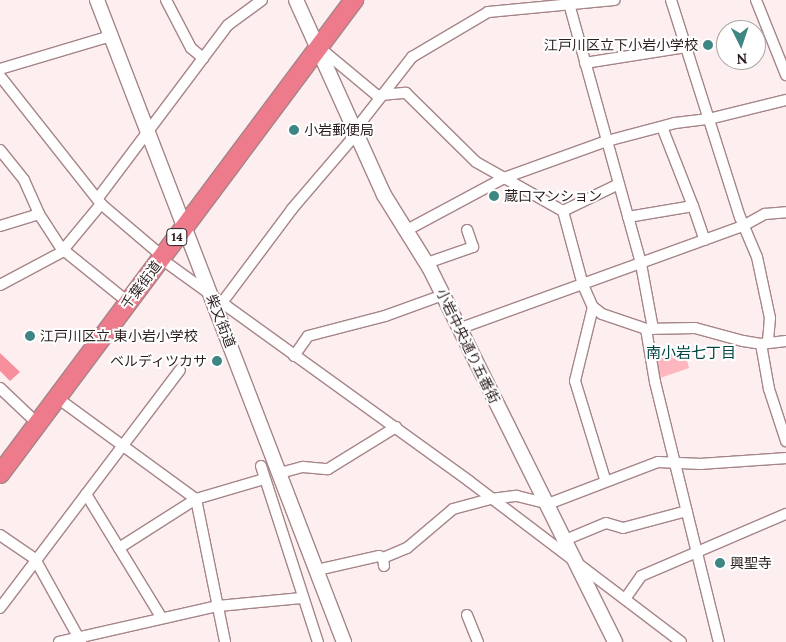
<!DOCTYPE html>
<meta charset="utf-8">
<style>
body{margin:0}
#map{position:relative;width:786px;height:642px;overflow:hidden;background:#fdeeef;font-family:Lora,"Noto Sans JP",serif}
div>[style]{position:absolute}
[style*='--x']{left:calc(var(--x)*1px);top:calc(var(--y)*1px);width:calc(var(--w)*1px);rotate:calc(var(--a)*1deg)}
.green>*{inset:0;background:#feb7be}
.water>*{inset:0;background:#f88f9c}
.roads{filter:drop-shadow(1px 0 #a68588) drop-shadow(-1px 0 #a68588) drop-shadow(0 1px #a68588) drop-shadow(0 -1px #a68588)}
.street>*{height:10px;margin:-5px;padding:0 5px;transform-origin:5px;border-radius:5px;background:#fff}
.secondary>*{height:14px;margin:-7px;padding:0 7px;transform-origin:7px;border-radius:7px;background:#fff}
.highway>*{height:18px;margin:-9px;padding:0 9px;transform-origin:9px;border-radius:9px;background:#ed7b8b}
.dots>*{width:14px;height:14px;translate:-50% -50%;box-sizing:border-box;border:2px solid #fff;border-radius:50%}
span{translate:-50% -50%;white-space:nowrap;text-align:center;line-height:1.15;-webkit-text-stroke:4px #fff;paint-order:stroke}
.shield-label span{padding:1px 4px;background:#fff;border:1px solid;border-radius:4px;-webkit-text-stroke-width:0}
.shield-label{font-size:12px;color:#2b1e1f;font-weight:700}
.poi-label{font-size:14px;color:#2b1e1f}
.right{translate:-100% -50%;text-align:right}
.left{translate:0 -50%;text-align:left}
.street-label{font-size:14px;color:#2b1e1f}
.neighbourhood-label{font-size:15px;color:#024644}
.north{position:absolute;left:716px;top:20px;width:50px;height:50px;box-sizing:border-box;background:#fff;border:1px solid #aaa5a5;border-radius:50%;rotate:176deg;font-size:14px;font-weight:700;line-height:20px;text-align:center;color:#2b1e1f}
.north::after{content:'';display:block;margin:auto;width:18px;height:22px;background:#3e8683;clip-path:polygon(50% 0,100% 100%,50% 72%,0 100%)}
</style>
<div id="map">
<div class="green">
<i style="clip-path:polygon(685px 353px,689px 368px,660px 378px,655px 354px)"></i>
</div>
<div class="water">
<i style="clip-path:polygon(0 353px,20px 372px,10px 381px,0 371px)"></i>
</div>
<div class="roads">
<div class="street">
<i style="--x:166;--y:0;--w:54;--a:62.5"></i>
<i style="--x:191;--y:48;--w:16;--a:40"></i>
<i style="--x:568;--y:0;--w:274;--a:74.5"></i>
<i style="--x:641;--y:264;--w:66;--a:79.5"></i>
<i style="--x:671;--y:0;--w:228;--a:72.4"></i>
<i style="--x:740;--y:217;--w:43;--a:67"></i>
<i style="--x:757;--y:257;--w:62;--a:78"></i>
<i style="--x:770;--y:318;--w:25;--a:95"></i>
<i style="--x:756;--y:0;--w:81;--a:68.2"></i>
<i style="--x:317;--y:52;--w:9;--a:6"></i>
<i style="--x:326;--y:53;--w:69;--a:39.7"></i>
<i style="--x:585;--y:63;--w:102;--a:-9"></i>
<i style="--x:0;--y:69;--w:116;--a:-16.6"></i>
<i style="--x:0;--y:76;--w:163;--a:51.7"></i>
<i style="--x:101;--y:204;--w:80;--a:40.4"></i>
<i style="--x:381;--y:95;--w:25;--a:-5"></i>
<i style="--x:406;--y:93;--w:98;--a:44.6"></i>
<i style="--x:476;--y:162;--w:100;--a:29.4"></i>
<i style="--x:563;--y:211;--w:77;--a:74.9"></i>
<i style="--x:583;--y:285;--w:24;--a:66"></i>
<i style="--x:593;--y:307;--w:11;--a:38"></i>
<i style="--x:602;--y:314;--w:46;--a:18.8"></i>
<i style="--x:646;--y:329;--w:49;--a:-1.2"></i>
<i style="--x:695;--y:328;--w:50;--a:15.2"></i>
<i style="--x:743;--y:341;--w:18;--a:9"></i>
<i style="--x:761;--y:344;--w:25;--a:-7"></i>
<i style="--x:662;--y:127;--w:85;--a:68.6"></i>
<i style="--x:355;--y:130;--w:93;--a:-52"></i>
<i style="--x:412;--y:57;--w:88;--a:-30.6"></i>
<i style="--x:488;--y:12;--w:127;--a:-5.4"></i>
<i style="--x:0;--y:150;--w:38;--a:51"></i>
<i style="--x:24;--y:180;--w:37;--a:66"></i>
<i style="--x:39;--y:214;--w:40;--a:57.1"></i>
<i style="--x:61;--y:248;--w:86;--a:38.9"></i>
<i style="--x:98;--y:198;--w:216;--a:-53.1"></i>
<i style="--x:228;--y:25;--w:42;--a:-36.3"></i>
<i style="--x:563;--y:211;--w:62;--a:-25.7"></i>
<i style="--x:628;--y:217;--w:66;--a:-9.6"></i>
<i style="--x:693;--y:206;--w:36;--a:71"></i>
<i style="--x:0;--y:226;--w:41;--a:-17.1"></i>
<i style="--x:407;--y:230;--w:110;--a:-28.2"></i>
<i style="--x:504;--y:178;--w:109;--a:-19.8"></i>
<i style="--x:607;--y:141;--w:70;--a:-14.8"></i>
<i style="--x:675;--y:123;--w:34;--a:-7"></i>
<i style="--x:709;--y:119;--w:79;--a:-13.9"></i>
<i style="--x:63;--y:250;--w:60;--a:-50.4"></i>
<i style="--x:160;--y:258;--w:381;--a:35.8"></i>
<i style="--x:469;--y:481;--w:266;--a:37.2"></i>
<i style="--x:427;--y:263;--w:49;--a:-19.2"></i>
<i style="--x:473;--y:247;--w:18;--a:-109"></i>
<i style="--x:0;--y:285;--w:72;--a:-28"></i>
<i style="--x:221;--y:304;--w:119;--a:-53.2"></i>
<i style="--x:292;--y:209;--w:99;--a:-49.5"></i>
<i style="--x:593;--y:307;--w:76;--a:103.7"></i>
<i style="--x:575;--y:381;--w:102;--a:73"></i>
<i style="--x:461;--y:328;--w:300;--a:-19.9"></i>
<i style="--x:743;--y:226;--w:25;--a:-29"></i>
<i style="--x:765;--y:214;--w:21;--a:-5"></i>
<i style="--x:646;--y:329;--w:54;--a:80.4"></i>
<i style="--x:655;--y:382;--w:268;--a:76.2"></i>
<i style="--x:761;--y:344;--w:46;--a:79.9"></i>
<i style="--x:769;--y:389;--w:55;--a:71.9"></i>
<i style="--x:294;--y:356;--w:24;--a:-55"></i>
<i style="--x:308;--y:336;--w:80;--a:-14.6"></i>
<i style="--x:385;--y:316;--w:62;--a:-19.9"></i>
<i style="--x:0;--y:388;--w:51;--a:43.4"></i>
<i style="--x:56;--y:397;--w:173;--a:36.1"></i>
<i style="--x:196;--y:499;--w:146;--a:78.5"></i>
<i style="--x:261;--y:466;--w:185;--a:72.1"></i>
<i style="--x:280;--y:473;--w:24;--a:-15"></i>
<i style="--x:303;--y:467;--w:25;--a:5"></i>
<i style="--x:328;--y:469;--w:80;--a:-31.7"></i>
<i style="--x:86;--y:494;--w:144;--a:58.6"></i>
<i style="--x:0;--y:535;--w:42;--a:34.4"></i>
<i style="--x:35;--y:559;--w:95;--a:61"></i>
<i style="--x:565;--y:540;--w:44;--a:-22.5"></i>
<i style="--x:606;--y:523;--w:18;--a:16"></i>
<i style="--x:623;--y:528;--w:66;--a:-14.9"></i>
<i style="--x:119;--y:548;--w:91;--a:-32.5"></i>
<i style="--x:196;--y:499;--w:71;--a:-16.4"></i>
<i style="--x:384;--y:566;--w:8;--a:-97"></i>
<i style="--x:383;--y:558;--w:26;--a:-23"></i>
<i style="--x:407;--y:548;--w:60;--a:-40.3"></i>
<i style="--x:453;--y:509;--w:39;--a:-15"></i>
<i style="--x:491;--y:499;--w:26;--a:-7"></i>
<i style="--x:517;--y:496;--w:32;--a:14"></i>
<i style="--x:548;--y:504;--w:118;--a:-20.9"></i>
<i style="--x:658;--y:462;--w:43;--a:2.7"></i>
<i style="--x:701;--y:464;--w:85;--a:-4"></i>
<i style="--x:317;--y:570;--w:64;--a:-12.7"></i>
<i style="--x:379;--y:556;--w:4;--a:27"></i>
<i style="--x:625;--y:599;--w:28;--a:-55"></i>
<i style="--x:641;--y:576;--w:158;--a:-23.2"></i>
<i style="--x:0;--y:608;--w:298;--a:-52.9"></i>
<i style="--x:467;--y:615;--w:29;--a:68"></i>
<i style="--x:59;--y:642;--w:163;--a:-12.8"></i>
<i style="--x:218;--y:606;--w:84;--a:-5.4"></i>
</div>
<div class="secondary">
<i style="--x:97;--y:0;--w:688;--a:68.96"></i>
<i style="--x:296;--y:0;--w:214;--a:65.7"></i>
<i style="--x:384;--y:195;--w:87;--a:58.1"></i>
<i style="--x:430;--y:269;--w:416;--a:63.6"></i>
</div>
<div class="highway">
<i style="--x:0;--y:474;--w:592;--a:-53.25"></i>
</div>
</div>
<div class="dots">
<i style="left:708px;top:45px;background:#3e8683"></i>
<i style="left:294px;top:130px;background:#3e8683"></i>
<i style="left:494px;top:196px;background:#3e8683"></i>
<i style="left:30px;top:336px;background:#3e8683"></i>
<i style="left:217px;top:361px;background:#3e8683"></i>
<i style="left:720px;top:563px;background:#3e8683"></i>
</div>
<div class="shield-label">
<span style="left:177px;top:237px">14</span>
</div>
<div class="poi-label">
<span class="right" style="left:698px;top:45px">江戸川区立下小岩小学校</span>
<span class="left" style="left:304px;top:130px">小岩郵便局</span>
<span class="left" style="left:504px;top:196px">蔵口マンション</span>
<span class="left" style="left:40px;top:336px">江戸川区立 東小岩小学校</span>
<span class="right" style="left:207px;top:361px">ベルディツカサ</span>
<span class="left" style="left:730px;top:563px">興聖寺</span>
</div>
<div class="street-label">
<span style="left:141px;top:285px;rotate:-53deg">千葉街道</span>
<span style="left:221px;top:321px;rotate:69deg">柴又街道</span>
<span style="left:468px;top:346px;rotate:64deg">小岩中央通り五番街</span>
</div>
<div class="neighbourhood-label">
<span style="left:691px;top:353px">南小岩七丁目</span>
</div>
<div class="north">N</div>
</div>
